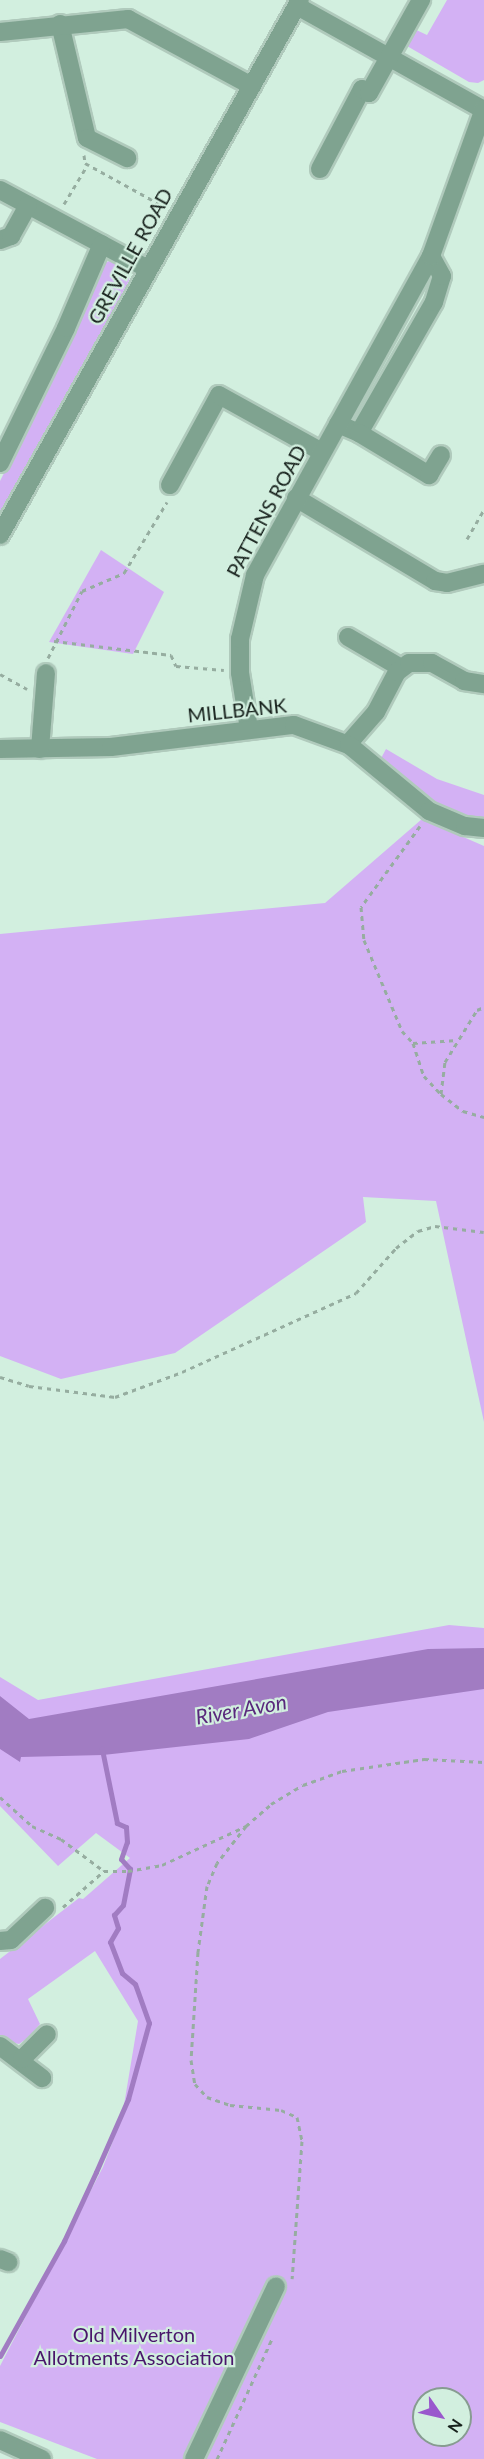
<!DOCTYPE html>
<style>
body{margin:0}
#map{position:relative;width:484px;height:2459px;overflow:hidden;background:#d2efdf;font-family:Lato,sans-serif}
div>[style]{position:absolute}
[style*='--x']{left:calc(var(--x)*1px);top:calc(var(--y)*1px);width:calc(var(--w)*1px);rotate:calc(var(--a)*1deg)}
.green>*{inset:0;background:#d3b1f4}
.water>*{inset:0;background:#a17cc2}
.stream>*{height:5px;margin:-2.5px;padding:0 2.5px;transform-origin:2.5px;border-radius:2.5px;background:#a17cc2}
.path>*{height:3px;margin-top:-1.5px;transform-origin:0;background:repeating-linear-gradient(90deg,#96ada0 0 4.5px,transparent 0 9px)}
.roads{filter:drop-shadow(2px 0 #b0cabc) drop-shadow(-2px 0 #b0cabc) drop-shadow(0 2px #b0cabc) drop-shadow(0 -2px #b0cabc)}
.minor>*{height:18px;margin:-9px;padding:0 9px;transform-origin:9px;border-radius:9px;background:#7fa390}
span{translate:-50% -50%;white-space:nowrap;text-align:center;line-height:1.15;-webkit-text-stroke:4.5px #d2efdf;paint-order:stroke}
.street-label{font-size:20px;color:#16201b}
.park-label{font-size:20px;color:#49166b}
.water-label{font-size:21px;color:#59287c;font-style:italic}
.north{position:absolute;left:412px;top:2387px;width:60px;height:60px;box-sizing:border-box;background:#d2efdf;border:2px solid #879c91;border-radius:50%;rotate:124deg;font-size:16px;font-weight:700;line-height:24px;text-align:center;color:#16201b}
.north::after{content:'';display:block;margin:auto;width:21px;height:27px;background:#9a58cd;clip-path:polygon(50% 0,100% 100%,50% 72%,0 100%)}
</style>
<div id="map">
<div class="green">
<i style="clip-path:polygon(447px 0,484px 0,484px 80px,478px 83px,469px 82px,407px 46px,412px 28px,427px 35px)"></i>
<i style="clip-path:polygon(114px 259px,130px 265px,129px 281px,0 517px,0 481px,79px 324px,102px 264px)"></i>
<i style="clip-path:polygon(101px 550px,164px 592px,133px 654px,49px 642px)"></i>
<i style="clip-path:polygon(386px 749px,437px 779px,484px 795px,484px 823px,431px 805px,379px 762px)"></i>
<i style="clip-path:polygon(422px 819px,484px 846px,484px 1422px,436px 1201px,363px 1197px,366px 1222px,175px 1353px,61px 1379px,0 1356px,0 934px,325px 903px)"></i>
<i style="clip-path:polygon(evenodd,449px 1625px,484px 1628px,484px 2459px,97px 2459px,0 2422px,0 2366px,103px 2167px,122px 2117px,138px 2021px,95px 1951px,28px 1999px,40px 2024px,29px 2037px,19px 2044px,0 2040px,0 1959px,79px 1898px,83px 1899px,130px 1858px,96px 1833px,58px 1866px,0 1806px,0 1677px,38px 1700px,449px 1625px,424px 2399px,460px 2399px,460px 2435px,424px 2435px,424px 2399px)"></i>
</div>
<div class="water">
<i style="clip-path:polygon(484px 1648px,484px 1689px,328px 1712px,249px 1739px,103px 1755px,21px 1757px,20px 1762px,0 1749px,0 1696px,29px 1719px,428px 1649px)"></i>
</div>
<div class="stream">
<i style="--x:0;--y:2356;--w:132;--a:-60.9"></i>
<i style="--x:64;--y:2241;--w:76;--a:-65.1"></i>
<i style="--x:96;--y:2172;--w:80;--a:-66.3"></i>
<i style="--x:128;--y:2099;--w:79;--a:-74.6"></i>
<i style="--x:149;--y:2023;--w:41;--a:-109.7"></i>
<i style="--x:135;--y:1984;--w:17;--a:-140"></i>
<i style="--x:122;--y:1973;--w:33;--a:-111"></i>
<i style="--x:110;--y:1942;--w:16;--a:-60"></i>
<i style="--x:118;--y:1928;--w:14;--a:-107"></i>
<i style="--x:114;--y:1915;--w:13;--a:-48"></i>
<i style="--x:123;--y:1905;--w:37;--a:-79"></i>
<i style="--x:130;--y:1869;--w:13;--a:-132"></i>
<i style="--x:121;--y:1859;--w:18;--a:-71"></i>
<i style="--x:127;--y:1842;--w:15;--a:-94"></i>
<i style="--x:126;--y:1827;--w:10;--a:-156"></i>
<i style="--x:117;--y:1823;--w:76;--a:-101.5"></i>
</div>
<div class="path">
<i style="--x:84;--y:155;--w:8;--a:83"></i>
<i style="--x:85;--y:163;--w:91;--a:28.8"></i>
<i style="--x:64;--y:204;--w:47;--a:-59"></i>
<i style="--x:467;--y:539;--w:34;--a:-60"></i>
<i style="--x:54;--y:641;--w:118;--a:6.8"></i>
<i style="--x:171;--y:655;--w:12;--a:66"></i>
<i style="--x:176;--y:666;--w:48;--a:4.8"></i>
<i style="--x:48;--y:658;--w:75;--a:-63.1"></i>
<i style="--x:82;--y:591;--w:46;--a:-23.2"></i>
<i style="--x:124;--y:573;--w:83;--a:-58.8"></i>
<i style="--x:0;--y:674;--w:31;--a:29"></i>
<i style="--x:420;--y:826;--w:100;--a:126.1"></i>
<i style="--x:361;--y:907;--w:33;--a:85"></i>
<i style="--x:364;--y:940;--w:99;--a:67.3"></i>
<i style="--x:402;--y:1031;--w:16;--a:47"></i>
<i style="--x:413;--y:1043;--w:44;--a:-3.9"></i>
<i style="--x:413;--y:1043;--w:35;--a:72"></i>
<i style="--x:424;--y:1076;--w:25;--a:47"></i>
<i style="--x:441;--y:1094;--w:28;--a:38"></i>
<i style="--x:463;--y:1111;--w:22;--a:16"></i>
<i style="--x:441;--y:1094;--w:32;--a:-83"></i>
<i style="--x:445;--y:1062;--w:61;--a:-58.4"></i>
<i style="--x:477;--y:1010;--w:8;--a:-23"></i>
<i style="--x:0;--y:1377;--w:30;--a:17"></i>
<i style="--x:29;--y:1386;--w:87;--a:7.3"></i>
<i style="--x:115;--y:1397;--w:72;--a:-20.5"></i>
<i style="--x:182;--y:1372;--w:191;--a:-24.4"></i>
<i style="--x:356;--y:1293;--w:60;--a:-48.4"></i>
<i style="--x:396;--y:1248;--w:28;--a:-38"></i>
<i style="--x:418;--y:1231;--w:18;--a:-16"></i>
<i style="--x:435;--y:1226;--w:49;--a:7"></i>
<i style="--x:0;--y:1797;--w:43;--a:42.2"></i>
<i style="--x:32;--y:1826;--w:32;--a:24"></i>
<i style="--x:61;--y:1839;--w:54;--a:36.7"></i>
<i style="--x:104;--y:1871;--w:24;--a:0"></i>
<i style="--x:128;--y:1871;--w:35;--a:-10"></i>
<i style="--x:162;--y:1865;--w:93;--a:-24.9"></i>
<i style="--x:246;--y:1826;--w:33;--a:-41"></i>
<i style="--x:271;--y:1804;--w:37;--a:-31"></i>
<i style="--x:303;--y:1785;--w:41;--a:-19.7"></i>
<i style="--x:342;--y:1771;--w:83;--a:-8.3"></i>
<i style="--x:424;--y:1759;--w:60;--a:2.9"></i>
<i style="--x:246;--y:1826;--w:47;--a:128.1"></i>
<i style="--x:217;--y:1863;--w:25;--a:113"></i>
<i style="--x:207;--y:1886;--w:67;--a:97.8"></i>
<i style="--x:198;--y:1952;--w:108;--a:93.7"></i>
<i style="--x:191;--y:2060;--w:24;--a:81"></i>
<i style="--x:195;--y:2084;--w:18;--a:47"></i>
<i style="--x:207;--y:2097;--w:24;--a:19"></i>
<i style="--x:230;--y:2105;--w:51;--a:5.6"></i>
<i style="--x:281;--y:2110;--w:17;--a:24"></i>
<i style="--x:297;--y:2117;--w:25;--a:78"></i>
<i style="--x:302;--y:2141;--w:138;--a:94.1"></i>
<i style="--x:63;--y:1907;--w:55;--a:-41.3"></i>
<i style="--x:217;--y:2459;--w:132;--a:-65.4"></i>
</div>
<div class="roads">
<div class="minor">
<i style="--x:297;--y:6;--w:214;--a:29.1"></i>
<i style="--x:60;--y:24;--w:117;--a:76.7"></i>
<i style="--x:87;--y:138;--w:45;--a:26.6"></i>
<i style="--x:0;--y:32;--w:129;--a:-5.8"></i>
<i style="--x:128;--y:19;--w:141;--a:28.4"></i>
<i style="--x:320;--y:169;--w:90;--a:-62.3"></i>
<i style="--x:362;--y:89;--w:8;--a:30"></i>
<i style="--x:369;--y:93;--w:107;--a:-60.8"></i>
<i style="--x:0;--y:190;--w:168;--a:28.1"></i>
<i style="--x:0;--y:240;--w:12;--a:-20"></i>
<i style="--x:11;--y:236;--w:35;--a:-61"></i>
<i style="--x:338;--y:424;--w:23;--a:23"></i>
<i style="--x:359;--y:433;--w:151;--a:-60.2"></i>
<i style="--x:434;--y:302;--w:27;--a:-73"></i>
<i style="--x:442;--y:276;--w:23;--a:-119"></i>
<i style="--x:359;--y:433;--w:82;--a:31"></i>
<i style="--x:429;--y:475;--w:23;--a:-59"></i>
<i style="--x:0;--y:463;--w:150;--a:-63.9"></i>
<i style="--x:66;--y:328;--w:91;--a:-66.8"></i>
<i style="--x:170;--y:485;--w:102;--a:-61.4"></i>
<i style="--x:219;--y:395;--w:118;--a:29"></i>
<i style="--x:296;--y:498;--w:162;--a:30.8"></i>
<i style="--x:435;--y:581;--w:12;--a:9"></i>
<i style="--x:447;--y:583;--w:38;--a:-14"></i>
<i style="--x:0;--y:535;--w:613;--a:-60.72"></i>
<i style="--x:348;--y:637;--w:61;--a:30.3"></i>
<i style="--x:249;--y:729;--w:57;--a:-99.1"></i>
<i style="--x:240;--y:673;--w:34;--a:-90"></i>
<i style="--x:240;--y:639;--w:66;--a:-76.8"></i>
<i style="--x:255;--y:575;--w:364;--a:-61.1"></i>
<i style="--x:431;--y:256;--w:156;--a:-70.2"></i>
<i style="--x:348;--y:744;--w:43;--a:-48.8"></i>
<i style="--x:376;--y:712;--w:45;--a:-62.3"></i>
<i style="--x:397;--y:672;--w:15;--a:-37"></i>
<i style="--x:409;--y:663;--w:23;--a:0"></i>
<i style="--x:432;--y:663;--w:37;--a:29"></i>
<i style="--x:464;--y:681;--w:20;--a:9"></i>
<i style="--x:0;--y:749;--w:111;--a:-1"></i>
<i style="--x:111;--y:747;--w:184;--a:-6.9"></i>
<i style="--x:294;--y:725;--w:59;--a:20"></i>
<i style="--x:349;--y:745;--w:104;--a:39.5"></i>
<i style="--x:429;--y:811;--w:39;--a:23"></i>
<i style="--x:465;--y:826;--w:19;--a:6"></i>
<i style="--x:40;--y:749;--w:76;--a:-85.5"></i>
<i style="--x:0;--y:1941;--w:11;--a:-5"></i>
<i style="--x:11;--y:1940;--w:47;--a:-43.3"></i>
<i style="--x:0;--y:2046;--w:53;--a:37.3"></i>
<i style="--x:22;--y:2059;--w:35;--a:-45"></i>
<i style="--x:0;--y:2259;--w:9;--a:21"></i>
<i style="--x:0;--y:2440;--w:46;--a:24.3"></i>
<i style="--x:194;--y:2459;--w:191;--a:-64.6"></i>
</div>
</div>
<div class="street-label">
<span style="left:130px;top:256px;rotate:-61deg">GREVILLE ROAD</span>
<span style="left:266px;top:511px;rotate:-62deg">PATTENS ROAD</span>
<span style="left:237px;top:710px;rotate:-6deg">MILLBANK</span>
</div>
<div class="park-label">
<span style="left:134px;top:2346px">Old Milverton<br>Allotments Association</span>
</div>
<div class="water-label">
<span style="left:241px;top:1709px;rotate:-10deg">River Avon</span>
</div>
<div class="north">N</div>
</div>
